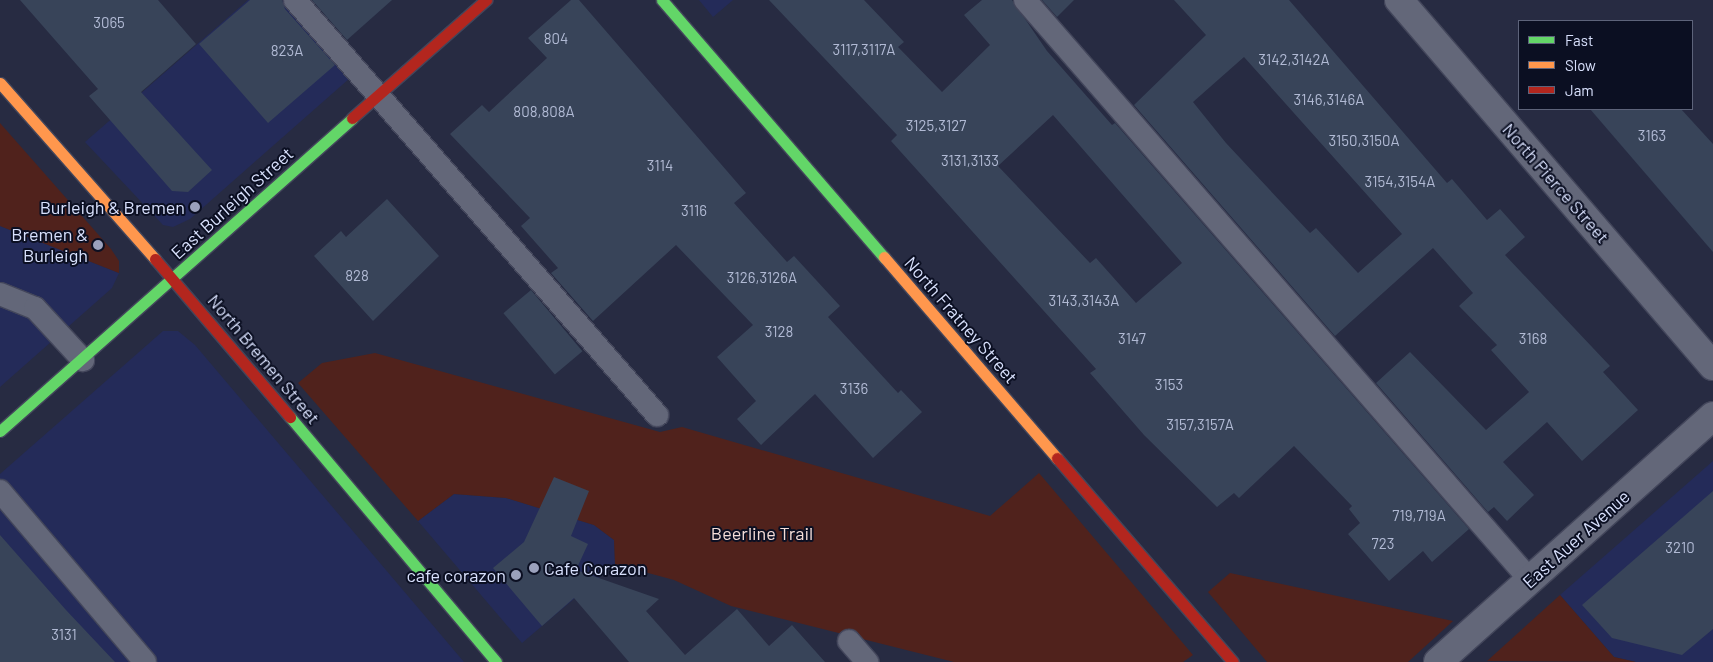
<!DOCTYPE html>
<style>
body{margin:0}
#map{position:relative;width:1713px;height:662px;overflow:hidden;background:#272b42;font-family:Barlow,sans-serif}
div>[style]{position:absolute}
[style*='--x']{left:calc(var(--x)*1px);top:calc(var(--y)*1px);width:calc(var(--w)*1px);rotate:calc(var(--a)*1deg)}
.built>*{inset:0;background:#242b59}
.green>*{inset:0;background:#50221c}
.building>*{inset:0;background:#384459;transform-origin:0 0}
.roads{filter:drop-shadow(1px 0 #43465b) drop-shadow(-1px 0 #43465b) drop-shadow(0 1px #43465b) drop-shadow(0 -1px #43465b)}
.lane>*{height:22px;margin:-11px;padding:0 11px;transform-origin:11px;border-radius:11px;background:#636779}
.street>*{height:28px;margin:-14px;padding:0 14px;transform-origin:14px;border-radius:14px;background:#636779}
.fast>*{height:11px;margin:-5.5px;padding:0 5.5px;transform-origin:5.5px;border-radius:5.5px;background:#63d668}
.slow>*{height:11px;margin:-5.5px;padding:0 5.5px;transform-origin:5.5px;border-radius:5.5px;background:#ff974d}
.jam>*{height:11px;margin:-5.5px;padding:0 5.5px;transform-origin:5.5px;border-radius:5.5px;background:#b3261e}
.dots>*{width:14px;height:14px;translate:-50% -50%;box-sizing:border-box;border:2px solid #0b0f22;border-radius:50%}
span{translate:-50% -50%;white-space:nowrap;text-align:center;line-height:1.15;-webkit-text-stroke:4px #0b0f22;paint-order:stroke}
.number-label{font-size:15px;color:#b1bad4}
.number-label span{-webkit-text-stroke-width:0}
.street-label{font-size:18px;color:#d9e1fd}
.poi-label{font-size:18px;color:#d9e1fd}
.right{translate:-100% -50%;text-align:right}
.left{translate:0 -50%;text-align:left}
.park-label{font-size:18px;color:#f5ddd8}
.legend{position:absolute;left:1518px;top:20px;width:175px;height:90px;box-sizing:border-box;background:#0b0f22;border:1px solid #5d637a;margin:0;padding:6px 9px;list-style:none;font-size:15px;color:#d9e1fd}
.legend li{display:flex;align-items:center;gap:10px;height:25px}
.legend b{width:25px;border:1px solid #5d637a}
</style>
<div id="map">
<div class="built">
<i style="clip-path:polygon(248px 0,282px 0,350px 78px,190px 219px,173px 227px,163px 225px,85px 142px)"></i>
<i style="clip-path:polygon(699px 0,733px 0,713px 17px)"></i>
<i style="clip-path:polygon(0 226px,119px 273px,112px 288px,0 387px)"></i>
<i style="clip-path:polygon(163px 331px,178px 331px,195px 345px,464px 662px,0 662px,0 474px)"></i>
<i style="clip-path:polygon(1713px 461px,1713px 662px,1636px 662px,1614px 657px,1560px 595px)"></i>
<i style="clip-path:polygon(454px 494px,506px 498px,594px 525px,614px 540px,615px 564px,522px 643px,418px 521px)"></i>
</div>
<div class="green">
<i style="clip-path:polygon(0 123px,111px 249px,119px 261px,119px 273px,0 226px)"></i>
<i style="clip-path:polygon(375px 353px,660px 432px,682px 427px,990px 516px,1039px 473px,1193px 655px,1183px 662px,954px 662px,731px 606px,674px 580px,615px 564px,614px 540px,594px 525px,506px 498px,454px 494px,418px 521px,298px 383px,322px 363px)"></i>
<i style="clip-path:polygon(1230px 573px,1453px 621px,1408px 662px,1267px 662px,1208px 592px)"></i>
<i style="clip-path:polygon(1560px 595px,1614px 657px,1636px 662px,1487px 661px)"></i>
</div>
<div class="building">
<i style="clip-path:polygon(20px 0,158px 0,196px 44px,141px 92px,212px 170px,188px 192px,172px 191px,89px 96px,98px 89px)"></i>
<i style="clip-path:polygon(250px 0,282px 0,285px 9px,335px 65px,268px 123px,199px 44px)"></i>
<i style="clip-path:polygon(312px 0,392px 0,347px 40px)"></i>
<i style="clip-path:polygon(571px 0,579px 0,746px 193px,734px 203px,787px 262px,794px 256px,840px 306px,828px 317px,898px 393px,901px 390px,922px 412px,873px 458px,815px 394px,761px 445px,737px 419px,756px 401px,717px 357px,753px 325px,676px 245px,593px 321px,551px 273px,558px 268px,521px 226px,530px 218px,450px 134px,482px 105px,489px 112px,547px 58px,528px 38px)"></i>
<i style="clip-path:polygon(evenodd,769px 0,864px 0,904px 42px,898px 47px,942px 92px,990px 45px,964px 15px,982px 0,1012px 0,1047px 51px,1112px 125px,1115px 123px,1469px 529px,1432px 562px,1423px 551px,1389px 581px,1348px 534px,1360px 523px,1349px 509px,1352px 506px,1294px 446px,1239px 498px,1234px 493px,1217px 507px,1144px 435px,1090px 373px,1096px 369px,891px 141px,897px 135px,769px 0,1053px 115px,1182px 263px,1136px 303px,1096px 258px,1090px 263px,998px 166px,1053px 115px)"></i>
<i style="clip-path:polygon(1042px 0,1074px 0,1057px 17px)"></i>
<i style="clip-path:polygon(evenodd,1174px 0,1289px 0,1447px 183px,1452px 179px,1487px 220px,1500px 209px,1525px 237px,1505px 255px,1610px 366px,1603px 372px,1638px 410px,1582px 461px,1547px 422px,1503px 462px,1534px 495px,1507px 521px,1494px 507px,1488px 512px,1376px 383px,1410px 352px,1486px 430px,1529px 392px,1491px 350px,1497px 345px,1459px 306px,1473px 293px,1433px 248px,1335px 336px,1134px 105px,1206px 35px,1174px 0,1244px 57px,1402px 234px,1358px 273px,1316px 228px,1310px 233px,1226px 143px,1193px 102px,1244px 57px)"></i>
<i style="clip-path:polygon(1590px 109px,1681px 109px,1713px 144px,1713px 252px)"></i>
<i style="clip-path:polygon(387px 199px,439px 256px,373px 321px,314px 256px,341px 231px,346px 237px)"></i>
<i style="left:531px;top:290px;width:80px;height:36px;rotate:50deg"></i>
<i style="clip-path:polygon(554px 477px,589px 491px,571px 536px,588px 544px,576px 570px,659px 599px,646px 611px,685px 655px,737px 609px,769px 646px,792px 625px,825px 662px,629px 662px,574px 598px,542px 626px,493px 568px,524px 542px)"></i>
<i style="clip-path:polygon(1713px 491px,1713px 629px,1682px 655px,1612px 638px,1582px 605px)"></i>
<i style="clip-path:polygon(0 535px,66px 610px,115px 662px,0 662px)"></i>
</div>
<div class="roads">
<div class="lane">
<i style="--x:295;--y:0;--w:551;--a:48.9"></i>
<i style="--x:1025;--y:0;--w:769;--a:48.95"></i>
<i style="--x:0;--y:294;--w:38;--a:22"></i>
<i style="--x:35;--y:308;--w:71;--a:47.3"></i>
<i style="--x:0;--y:491;--w:224;--a:49.7"></i>
<i style="--x:849;--y:641;--w:28;--a:49"></i>
</div>
<div class="street">
<i style="--x:1399;--y:0;--w:482;--a:49.4"></i>
<i style="--x:1438;--y:662;--w:369;--a:-41.8"></i>
</div>
<div class="fast">
<i style="--x:662;--y:0;--w:340;--a:49.2"></i>
<i style="--x:290;--y:417;--w:320;--a:49.9"></i>
<i style="--x:0;--y:431;--w:471;--a:-41.6"></i>
</div>
<div class="slow">
<i style="--x:0;--y:83;--w:235;--a:48.6"></i>
<i style="--x:884;--y:257;--w:265;--a:49.3"></i>
</div>
<div class="jam">
<i style="--x:352;--y:118;--w:179;--a:-41.4"></i>
<i style="--x:155;--y:259;--w:208;--a:49.5"></i>
<i style="--x:1057;--y:458;--w:269;--a:49.2"></i>
</div>
</div>
<div class="dots">
<i style="left:195px;top:207px;background:#9ba1bc"></i>
<i style="left:98px;top:245px;background:#9ba1bc"></i>
<i style="left:534px;top:568px;background:#9ba1bc"></i>
<i style="left:516px;top:575px;background:#9ba1bc"></i>
</div>
<div class="number-label">
<span style="left:109px;top:23px">3065</span>
<span style="left:556px;top:39px">804</span>
<span style="left:864px;top:50px">3117,3117A</span>
<span style="left:287px;top:51px">823A</span>
<span style="left:1294px;top:60px">3142,3142A</span>
<span style="left:1329px;top:100px">3146,3146A</span>
<span style="left:544px;top:112px">808,808A</span>
<span style="left:936px;top:126px">3125,3127</span>
<span style="left:1652px;top:136px">3163</span>
<span style="left:1364px;top:141px">3150,3150A</span>
<span style="left:970px;top:161px">3131,3133</span>
<span style="left:660px;top:166px">3114</span>
<span style="left:1400px;top:182px">3154,3154A</span>
<span style="left:694px;top:211px">3116</span>
<span style="left:357px;top:276px">828</span>
<span style="left:762px;top:278px">3126,3126A</span>
<span style="left:1084px;top:301px">3143,3143A</span>
<span style="left:779px;top:332px">3128</span>
<span style="left:1132px;top:339px">3147</span>
<span style="left:1533px;top:339px">3168</span>
<span style="left:1169px;top:385px">3153</span>
<span style="left:854px;top:389px">3136</span>
<span style="left:1200px;top:425px">3157,3157A</span>
<span style="left:1419px;top:516px">719,719A</span>
<span style="left:1383px;top:544px">723</span>
<span style="left:1680px;top:548px">3210</span>
<span style="left:64px;top:635px">3131</span>
</div>
<div class="street-label">
<span style="left:1556px;top:183px;rotate:49deg">North Pierce Street</span>
<span style="left:232px;top:203px;rotate:-42deg">East Burleigh Street</span>
<span style="left:961px;top:320px;rotate:49deg">North Fratney Street</span>
<span style="left:264px;top:359px;rotate:50deg">North Bremen Street</span>
<span style="left:1576px;top:539px;rotate:-42deg">East Auer Avenue</span>
</div>
<div class="poi-label">
<span class="right" style="left:185px;top:207px">Burleigh &amp; Bremen</span>
<span class="right" style="left:88px;top:245px">Bremen &amp;<br>Burleigh</span>
<span class="left" style="left:544px;top:568px">Cafe Corazon</span>
<span class="right" style="left:506px;top:575px">cafe corazon</span>
</div>
<div class="park-label">
<span style="left:762px;top:533px">Beerline Trail</span>
</div>
<ul class="legend">
<li><b style="height:6px;background:#63d668"></b>Fast</li>
<li><b style="height:6px;background:#ff974d"></b>Slow</li>
<li><b style="height:6px;background:#b3261e"></b>Jam</li>
</ul>
</div>
